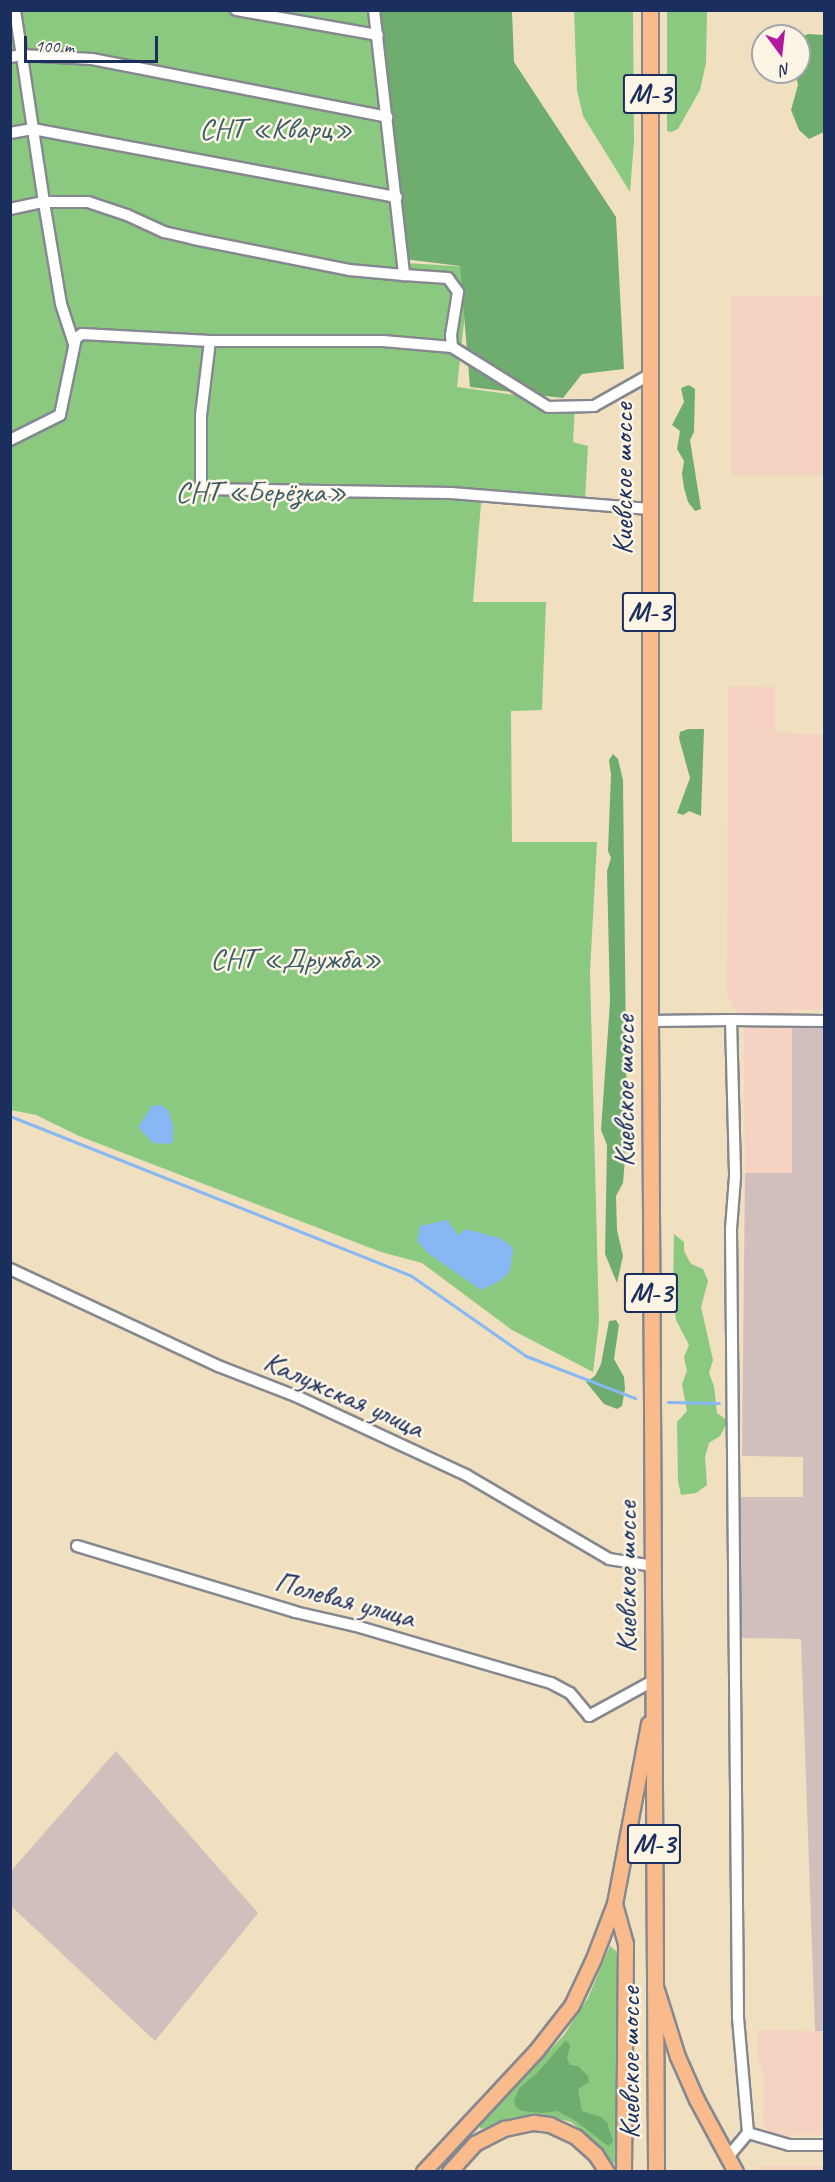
<!DOCTYPE html>
<meta charset="utf-8">
<style>
body{margin:0}
#map{position:relative;width:835px;height:2182px;overflow:hidden;background:#f1e0c0;font-family:Caveat,sans-serif}
div>[style]{position:absolute}
[style*='--x']{left:calc(var(--x)*1px);top:calc(var(--y)*1px);width:calc(var(--w)*1px);rotate:calc(var(--a)*1deg)}
.built>*{inset:0;background:#f6d2c3;transform-origin:0 0}
.industrial>*{inset:0;background:#d1bfbd}
.green>*{inset:0;background:#8ac97f}
.forest>*{inset:0;background:#6fad6e}
.water>*{inset:0;background:#87b8f3}
.stream>*{height:3px;margin:-1.5px;padding:0 1.5px;transform-origin:1.5px;border-radius:1.5px;background:#87b8f3}
.roads{filter:drop-shadow(2px 0 #86888f) drop-shadow(-2px 0 #86888f) drop-shadow(0 2px #86888f) drop-shadow(0 -2px #86888f)}
.minor>*{height:10px;margin:-5px;padding:0 5px;transform-origin:5px;border-radius:5px;background:#fff}
.major>*{height:14px;margin:-7px;padding:0 7px;transform-origin:7px;border-radius:7px;background:#fabb8c}
.highway>*{height:15px;margin:-7.5px;padding:0 7.5px;transform-origin:7.5px;border-radius:7.5px;background:#fabb8c}
span{translate:-50% -50%;white-space:nowrap;text-align:center;line-height:1.15;-webkit-text-stroke:5px #fcf5e5;paint-order:stroke}
.shield-label span{padding:2px 4px;background:#fcf5e5;border:2px solid;border-radius:4px;-webkit-text-stroke-width:0}
.shield-label{font-size:28px;color:#1b2f5e;font-weight:700}
.park-label{font-size:30px;color:#3c5d68}
.street-label{font-size:30px;color:#1b2f5e}
.frame{position:absolute;inset:0;border:12px solid #1b2f5e;pointer-events:none}
.north{position:absolute;left:751px;top:24px;width:60px;height:60px;box-sizing:border-box;background:#fcf5e5;border:2px solid #a2a6af;border-radius:50%;rotate:165deg;font-size:16px;font-weight:700;line-height:24px;text-align:center;color:#1b2f5e}
.north::after{content:'';display:block;margin:auto;width:21px;height:27px;background:#b5179e;clip-path:polygon(50% 0,100% 100%,50% 72%,0 100%)}
.scale{position:absolute;left:24px;top:36px;width:134px;height:27px;box-sizing:border-box;border:3px solid #1b2f5e;border-top:0;padding-left:8px;font-size:18px;line-height:21px;white-space:nowrap;color:#1b2f5e;-webkit-text-stroke:4px #fcf5e5;paint-order:stroke}
</style>
<div id="map">
<div class="built">
<i style="left:824px;top:296px;width:179px;height:93px;rotate:90deg"></i>
<i style="clip-path:polygon(728px 686px,775px 687px,775px 733px,824px 734px,824px 1010px,792px 1010px,792px 1173px,745px 1173px,744px 1028px,727px 995px)"></i>
<i style="clip-path:polygon(757px 2030px,824px 2031px,824px 2135px,779px 2135px,770px 2132px,763px 2125px,764px 2074px,757px 2057px)"></i>
<i style="left:758px;top:2166px;width:66px;height:6px"></i>
</div>
<div class="industrial">
<i style="clip-path:polygon(792px 1028px,824px 1028px,824px 2031px,815px 2031px,801px 1639px,740px 1638px,741px 1497px,803px 1497px,803px 1457px,742px 1456px,745px 1173px,792px 1173px)"></i>
<i style="clip-path:polygon(116px 1751px,258px 1913px,155px 2041px,11px 1906px,11px 1871px)"></i>
</div>
<div class="green">
<i style="clip-path:polygon(10px 11px,384px 11px,406px 263px,470px 267px,457px 387px,575px 403px,573px 442px,588px 446px,585px 500px,482px 491px,473px 602px,546px 602px,542px 710px,511px 711px,512px 842px,597px 842px,590px 972px,599px 1322px,593px 1372px,512px 1330px,422px 1263px,381px 1252px,79px 1136px,36px 1115px,11px 1110px)"></i>
<i style="clip-path:polygon(574px 11px,633px 11px,634px 142px,630px 192px,583px 116px,577px 90px)"></i>
<i style="clip-path:polygon(667px 11px,707px 11px,706px 63px,700px 90px,678px 129px,671px 132px,667px 131px)"></i>
<i style="clip-path:polygon(674px 1234px,684px 1242px,684px 1251px,691px 1264px,703px 1269px,708px 1281px,701px 1307px,713px 1360px,709px 1373px,714px 1386px,717px 1413px,728px 1421px,720px 1436px,709px 1443px,705px 1457px,707px 1485px,696px 1493px,681px 1495px,678px 1481px,677px 1422px,687px 1411px,682px 1384px,687px 1371px,684px 1357px,689px 1345px,676px 1320px,673px 1293px)"></i>
<i style="clip-path:polygon(610px 1946px,616px 1951px,622px 1970px,621px 2147px,616px 2165px,606px 2157px,597px 2143px,571px 2122px,548px 2116px,515px 2118px,481px 2129px,477px 2122px,481px 2116px,519px 2083px,564px 2035px,588px 1998px)"></i>
</div>
<div class="forest">
<i style="clip-path:polygon(381px 11px,512px 11px,514px 62px,616px 217px,624px 369px,582px 374px,563px 398px,470px 387px,460px 266px,404px 259px)"></i>
<i style="clip-path:polygon(808px 34px,824px 35px,824px 132px,809px 139px,799px 130px,791px 110px,798px 85px,795px 72px,799px 72px,799px 38px)"></i>
<i style="clip-path:polygon(689px 385px,695px 389px,694px 432px,690px 440px,701px 509px,695px 511px,688px 502px,684px 488px,682px 474px,684px 461px,677px 449px,680px 431px,672px 425px,684px 402px,681px 388px)"></i>
<i style="clip-path:polygon(688px 729px,704px 729px,701px 816px,689px 811px,683px 815px,677px 813px,690px 778px,679px 738px,680px 732px)"></i>
<i style="clip-path:polygon(613px 754px,618px 759px,623px 780px,627px 1135px,623px 1183px,616px 1196px,617px 1230px,623px 1256px,617px 1283px,605px 1254px,607px 1145px,601px 1130px,610px 1002px,607px 871px,611px 858px,608px 851px,611px 775px,609px 760px)"></i>
<i style="clip-path:polygon(616px 1320px,619px 1325px,614px 1359px,624px 1377px,625px 1389px,622px 1406px,617px 1409px,604px 1404px,586px 1382px,595px 1376px,601px 1364px,609px 1321px)"></i>
<i style="clip-path:polygon(566px 2040px,570px 2045px,567px 2059px,570px 2065px,578px 2066px,588px 2076px,589px 2082px,578px 2089px,582px 2111px,601px 2117px,607px 2122px,613px 2142px,608px 2146px,576px 2121px,557px 2111px,542px 2113px,522px 2111px,516px 2107px,514px 2101px,519px 2088px,536px 2074px)"></i>
</div>
<div class="water">
<i style="clip-path:polygon(161px 1105px,168px 1110px,173px 1126px,173px 1142px,167px 1144px,153px 1143px,138px 1127px,152px 1106px)"></i>
<i style="clip-path:polygon(447px 1220px,458px 1235px,466px 1229px,502px 1239px,513px 1248px,510px 1271px,500px 1281px,481px 1290px,429px 1254px,417px 1241px,420px 1226px)"></i>
</div>
<div class="stream">
<i style="--x:10;--y:1116;--w:430;--a:21.7"></i>
<i style="--x:410;--y:1275;--w:141;--a:34.9"></i>
<i style="--x:526;--y:1356;--w:117;--a:21.1"></i>
<i style="--x:668;--y:1402;--w:51;--a:1.1"></i>
</div>
<div class="roads">
<div class="minor">
<i style="--x:236;--y:10;--w:144;--a:10"></i>
<i style="--x:374;--y:10;--w:267;--a:83.5"></i>
<i style="--x:404;--y:275;--w:44;--a:3.9"></i>
<i style="--x:448;--y:278;--w:17;--a:54"></i>
<i style="--x:458;--y:292;--w:44;--a:99.2"></i>
<i style="--x:451;--y:335;--w:12;--a:85"></i>
<i style="--x:10;--y:57;--w:11;--a:-10"></i>
<i style="--x:21;--y:55;--w:71;--a:3.2"></i>
<i style="--x:92;--y:59;--w:301;--a:11.1"></i>
<i style="--x:10;--y:133;--w:23;--a:-10"></i>
<i style="--x:33;--y:129;--w:370;--a:10.6"></i>
<i style="--x:10;--y:209;--w:35;--a:-12"></i>
<i style="--x:44;--y:202;--w:194;--a:-98.6"></i>
<i style="--x:210;--y:341;--w:173;--a:0"></i>
<i style="--x:383;--y:341;--w:69;--a:5"></i>
<i style="--x:452;--y:347;--w:113;--a:32"></i>
<i style="--x:548;--y:407;--w:46;--a:-1.2"></i>
<i style="--x:594;--y:406;--w:63;--a:-29.4"></i>
<i style="--x:74;--y:344;--w:42;--a:-108"></i>
<i style="--x:61;--y:304;--w:103;--a:-99.5"></i>
<i style="--x:44;--y:202;--w:44;--a:0"></i>
<i style="--x:88;--y:202;--w:41;--a:18.4"></i>
<i style="--x:127;--y:215;--w:41;--a:24.7"></i>
<i style="--x:164;--y:232;--w:31;--a:13"></i>
<i style="--x:194;--y:239;--w:158;--a:11.3"></i>
<i style="--x:349;--y:270;--w:55;--a:5.2"></i>
<i style="--x:10;--y:440;--w:56;--a:-26.6"></i>
<i style="--x:60;--y:415;--w:79;--a:-78.3"></i>
<i style="--x:76;--y:338;--w:7;--a:-34"></i>
<i style="--x:82;--y:334;--w:128;--a:3.1"></i>
<i style="--x:210;--y:341;--w:75;--a:96.9"></i>
<i style="--x:201;--y:415;--w:74;--a:90"></i>
<i style="--x:201;--y:489;--w:250;--a:0.9"></i>
<i style="--x:451;--y:493;--w:199;--a:4.6"></i>
<i style="--x:731;--y:1020;--w:93;--a:0.6"></i>
<i style="--x:650;--y:1021;--w:81;--a:-0.7"></i>
<i style="--x:731;--y:1020;--w:157;--a:88.5"></i>
<i style="--x:735;--y:1177;--w:52;--a:94.4"></i>
<i style="--x:731;--y:1229;--w:789;--a:89.49"></i>
<i style="--x:738;--y:2018;--w:115;--a:85"></i>
<i style="--x:748;--y:2133;--w:33;--a:130"></i>
<i style="--x:10;--y:1269;--w:230;--a:25"></i>
<i style="--x:218;--y:1366;--w:86;--a:21.2"></i>
<i style="--x:298;--y:1397;--w:185;--a:24.9"></i>
<i style="--x:466;--y:1475;--w:166;--a:30.4"></i>
<i style="--x:609;--y:1559;--w:45;--a:9"></i>
<i style="--x:77;--y:1546;--w:228;--a:16.8"></i>
<i style="--x:295;--y:1612;--w:63;--a:12.9"></i>
<i style="--x:356;--y:1626;--w:203;--a:16.3"></i>
<i style="--x:551;--y:1683;--w:21;--a:28"></i>
<i style="--x:570;--y:1693;--w:30;--a:50"></i>
<i style="--x:589;--y:1716;--w:73;--a:-28.7"></i>
<i style="--x:748;--y:2133;--w:43;--a:16.3"></i>
<i style="--x:789;--y:2145;--w:35;--a:0"></i>
</div>
<div class="major">
<i style="--x:615;--y:1904;--w:41;--a:74.6"></i>
<i style="--x:626;--y:1944;--w:228;--a:90.5"></i>
<i style="--x:657;--y:1990;--w:70;--a:72.6"></i>
<i style="--x:678;--y:2057;--w:47;--a:66.2"></i>
<i style="--x:697;--y:2100;--w:82;--a:61.6"></i>
<i style="--x:424;--y:2172;--w:164;--a:-47"></i>
<i style="--x:536;--y:2052;--w:58;--a:-52"></i>
<i style="--x:572;--y:2006;--w:52;--a:-64.9"></i>
<i style="--x:594;--y:1959;--w:59;--a:-69.1"></i>
<i style="--x:615;--y:1904;--w:183;--a:-79.3"></i>
<i style="--x:450;--y:2172;--w:38;--a:-48"></i>
<i style="--x:475;--y:2144;--w:34;--a:-27"></i>
<i style="--x:505;--y:2129;--w:30;--a:-12"></i>
<i style="--x:534;--y:2123;--w:16;--a:7"></i>
<i style="--x:550;--y:2125;--w:29;--a:25"></i>
<i style="--x:576;--y:2137;--w:27;--a:42"></i>
<i style="--x:596;--y:2155;--w:20;--a:57"></i>
</div>
<div class="highway">
<i style="--x:650;--y:10;--w:1011;--a:90"></i>
<i style="--x:650;--y:1021;--w:1151;--a:89.7"></i>
</div>
</div>
<div class="shield-label">
<span style="left:650px;top:94px">М-3</span>
<span style="left:649px;top:612px">М-3</span>
<span style="left:651px;top:1293px">М-3</span>
<span style="left:654px;top:1844px">М-3</span>
</div>
<div class="park-label">
<span style="left:276px;top:128px">СНТ «Кварц»</span>
<span style="left:261px;top:491px">СНТ «Берёзка»</span>
<span style="left:296px;top:958px">СНТ «Дружба»</span>
</div>
<div class="street-label">
<span style="left:622px;top:479px;rotate:-90deg">Киевское шоссе</span>
<span style="left:624px;top:1091px;rotate:-90deg">Киевское шоссе</span>
<span style="left:344px;top:1394px;rotate:24deg">Калужская улица</span>
<span style="left:626px;top:1577px;rotate:-90deg">Киевское шоссе</span>
<span style="left:345px;top:1599px;rotate:15deg">Полевая улица</span>
<span style="left:629px;top:2063px;rotate:-90deg">Киевское шоссе</span>
</div>
<div class="frame"></div>
<div class="north">N</div>
<div class="scale">100 m</div>
</div>
